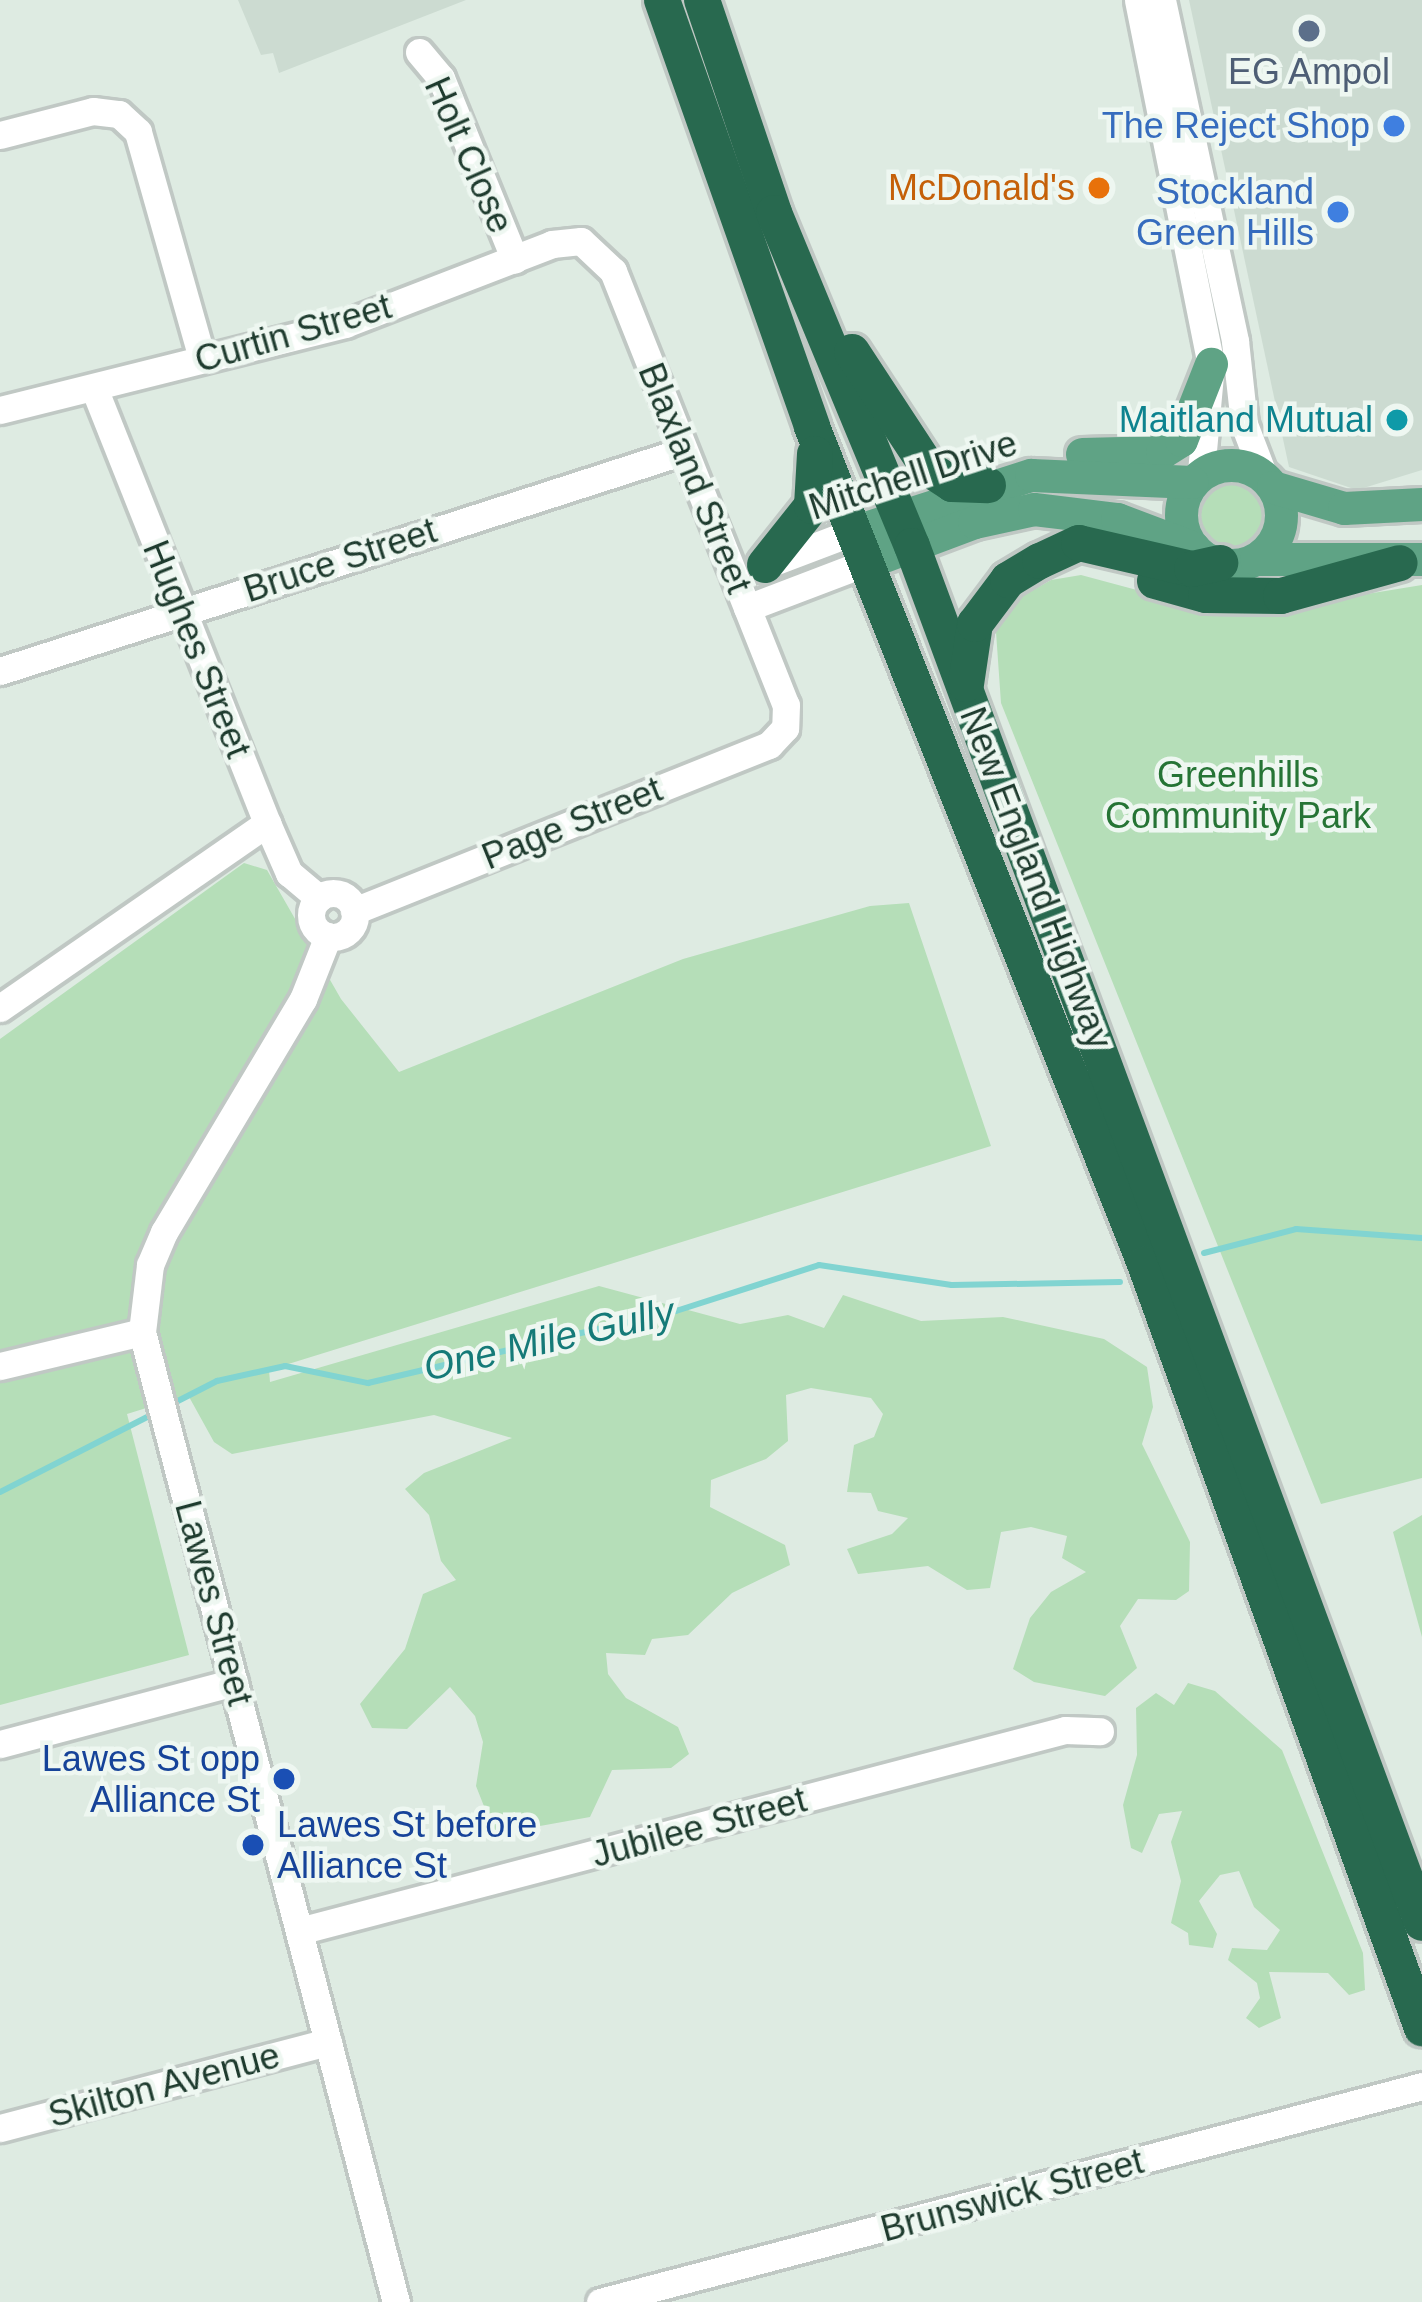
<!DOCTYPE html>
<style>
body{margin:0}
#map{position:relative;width:1422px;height:2302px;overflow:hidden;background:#deebe2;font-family:Helvetica,sans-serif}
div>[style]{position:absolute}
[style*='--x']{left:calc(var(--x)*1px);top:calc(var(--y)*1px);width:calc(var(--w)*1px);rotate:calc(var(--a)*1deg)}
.built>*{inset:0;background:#ccdbd1}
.green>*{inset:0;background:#b5deb8}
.round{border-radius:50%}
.stream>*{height:6px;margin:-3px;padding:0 3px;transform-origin:3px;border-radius:3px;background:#81d4d1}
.roads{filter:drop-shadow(3px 0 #c0c8c4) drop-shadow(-3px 0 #c0c8c4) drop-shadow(0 3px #c0c8c4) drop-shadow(0 -3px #c0c8c4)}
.minor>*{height:27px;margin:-13.5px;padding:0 13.5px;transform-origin:13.5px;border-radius:13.5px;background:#fff}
.minor>.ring{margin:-13.5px;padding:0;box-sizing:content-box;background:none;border:27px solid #fff;border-radius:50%}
.major>*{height:33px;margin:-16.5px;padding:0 16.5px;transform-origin:16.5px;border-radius:16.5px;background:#5fa385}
.major>.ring{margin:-16.5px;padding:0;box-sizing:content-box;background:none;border:33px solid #5fa385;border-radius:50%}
.highway>*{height:36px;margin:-18px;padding:0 18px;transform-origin:18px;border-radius:18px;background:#28694f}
.dots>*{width:33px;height:33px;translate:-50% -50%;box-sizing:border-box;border:6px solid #eef7f1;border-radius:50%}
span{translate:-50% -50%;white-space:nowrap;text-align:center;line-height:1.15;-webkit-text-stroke:9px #eef7f1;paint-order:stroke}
.service-label{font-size:36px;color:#4e5e75}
.shop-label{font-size:36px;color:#366cbe}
.right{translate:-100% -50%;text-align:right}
.street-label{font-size:36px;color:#1e3b2e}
.food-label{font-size:36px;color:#c56008}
.culture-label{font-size:36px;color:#0d838f}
.park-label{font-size:36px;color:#267435}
.transit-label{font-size:36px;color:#164399}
.left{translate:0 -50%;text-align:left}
.water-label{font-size:39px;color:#157a78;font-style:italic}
</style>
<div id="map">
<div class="built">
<i style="clip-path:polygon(238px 0,466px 0,279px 73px,273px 53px,261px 55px)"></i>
<i style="clip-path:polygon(1189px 0,1422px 0,1422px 470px,1357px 490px,1289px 467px)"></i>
</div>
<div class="green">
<i class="round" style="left:1194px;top:478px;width:72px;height:72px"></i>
<i style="clip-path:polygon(1081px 575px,1200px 607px,1281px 608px,1422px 585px,1422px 1478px,1321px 1504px,1001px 703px,996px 632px,1019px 598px,1051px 580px)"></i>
<i style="clip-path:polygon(244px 863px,267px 870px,341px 999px,399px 1072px,683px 959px,870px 906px,909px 903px,991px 1146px,269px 1370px,270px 1382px,599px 1286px,740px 1324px,788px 1315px,824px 1328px,843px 1295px,921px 1321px,1003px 1317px,1104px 1339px,1147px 1367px,1153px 1407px,1142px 1444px,1190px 1542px,1189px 1591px,1176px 1600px,1138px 1599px,1120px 1626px,1137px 1668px,1105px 1696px,1034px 1682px,1013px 1669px,1030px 1618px,1051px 1592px,1086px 1572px,1062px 1558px,1067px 1536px,1031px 1527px,1001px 1532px,990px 1588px,967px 1590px,928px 1566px,858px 1574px,847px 1549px,892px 1534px,908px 1518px,878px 1511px,871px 1493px,847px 1492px,854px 1445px,874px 1437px,883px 1414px,871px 1398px,811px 1388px,786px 1395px,788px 1441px,766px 1459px,711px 1480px,710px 1507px,785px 1545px,790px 1565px,732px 1593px,688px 1635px,652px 1639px,645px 1655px,606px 1653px,608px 1674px,626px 1698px,678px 1727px,689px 1754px,671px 1768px,612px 1770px,590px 1817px,495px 1834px,476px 1786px,483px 1742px,475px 1716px,450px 1687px,407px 1729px,372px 1728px,360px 1704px,405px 1649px,423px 1594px,456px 1580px,441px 1561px,429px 1515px,405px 1489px,424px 1473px,512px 1438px,434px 1415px,232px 1454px,214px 1442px,188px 1395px,127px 1414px,189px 1655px,0 1705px,0 1039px)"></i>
<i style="clip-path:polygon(1422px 1515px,1422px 1637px,1393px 1532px)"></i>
<i style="clip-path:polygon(1188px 1683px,1215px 1691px,1282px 1750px,1363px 1953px,1365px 1990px,1349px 1995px,1328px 1973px,1269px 1972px,1281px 2018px,1259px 2028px,1246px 2018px,1260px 1998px,1257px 1983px,1228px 1960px,1232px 1948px,1267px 1950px,1280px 1930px,1254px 1907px,1239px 1871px,1220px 1875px,1199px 1901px,1217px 1934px,1213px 1948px,1189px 1945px,1188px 1933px,1171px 1923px,1181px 1881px,1171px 1842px,1182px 1811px,1159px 1814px,1142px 1853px,1131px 1848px,1123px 1805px,1137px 1755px,1136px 1708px,1156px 1693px,1174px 1705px)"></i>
</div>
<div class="stream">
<i style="--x:1204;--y:1253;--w:95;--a:-14.6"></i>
<i style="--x:1296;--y:1229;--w:126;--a:4.1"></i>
<i style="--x:172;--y:1404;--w:51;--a:-27.1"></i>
<i style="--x:217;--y:1381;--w:70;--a:-12.4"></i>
<i style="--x:285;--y:1366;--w:85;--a:11.6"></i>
<i style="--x:368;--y:1383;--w:316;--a:-13.2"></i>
<i style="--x:676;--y:1311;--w:150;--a:-17.8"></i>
<i style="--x:819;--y:1265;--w:134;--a:8.6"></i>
<i style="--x:952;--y:1285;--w:168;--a:-1"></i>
<i style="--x:0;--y:1492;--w:174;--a:-27"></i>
</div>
<div class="roads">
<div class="minor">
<i style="--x:1138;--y:0;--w:371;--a:78.7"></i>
<i style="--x:1211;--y:364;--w:108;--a:95.3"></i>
<i style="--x:1162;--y:0;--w:349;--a:77.9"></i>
<i style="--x:1235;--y:341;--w:83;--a:83.8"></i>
<i style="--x:1244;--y:424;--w:59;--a:69.1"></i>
<i style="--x:419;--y:52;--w:34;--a:50"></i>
<i style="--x:441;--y:78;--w:196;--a:67.9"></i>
<i style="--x:0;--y:135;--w:96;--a:-14.5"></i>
<i style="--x:93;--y:111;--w:26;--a:7"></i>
<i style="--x:119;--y:114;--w:26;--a:43"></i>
<i style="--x:138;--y:132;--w:235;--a:74.2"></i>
<i style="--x:94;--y:388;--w:468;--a:68.3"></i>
<i style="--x:267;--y:823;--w:55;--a:66.3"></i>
<i style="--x:289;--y:873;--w:39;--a:40"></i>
<i style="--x:0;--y:410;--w:356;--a:-14"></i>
<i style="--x:345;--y:324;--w:222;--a:-21.1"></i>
<i style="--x:552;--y:244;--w:29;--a:-6"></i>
<i style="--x:581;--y:241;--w:44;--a:43.2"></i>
<i style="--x:613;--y:271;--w:467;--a:68.3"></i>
<i style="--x:786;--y:705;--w:23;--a:92"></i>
<i style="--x:785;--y:728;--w:23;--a:133"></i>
<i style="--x:769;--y:745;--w:447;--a:158.2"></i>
<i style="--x:766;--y:565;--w:93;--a:-20.8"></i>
<i style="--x:747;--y:608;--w:126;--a:-20.9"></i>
<i style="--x:0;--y:671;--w:715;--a:-17.83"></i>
<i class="ring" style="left:311px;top:893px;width:17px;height:17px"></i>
<i style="--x:328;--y:936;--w:68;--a:111.6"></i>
<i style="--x:303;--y:999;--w:271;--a:120.8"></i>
<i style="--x:164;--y:1232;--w:36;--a:113"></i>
<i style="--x:150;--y:1265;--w:67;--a:96.8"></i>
<i style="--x:142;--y:1332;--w:1003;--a:75.33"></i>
<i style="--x:0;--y:1008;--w:325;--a:-34.7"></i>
<i style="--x:0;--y:1366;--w:146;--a:-13.5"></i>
<i style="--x:0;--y:1744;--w:242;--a:-14.8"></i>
<i style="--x:299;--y:1931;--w:792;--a:-14.7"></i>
<i style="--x:1065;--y:1730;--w:35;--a:2"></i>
<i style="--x:0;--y:2128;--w:339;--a:-14.7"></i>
<i style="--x:600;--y:2302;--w:850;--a:-14.72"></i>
</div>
<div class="major">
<i style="--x:1082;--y:454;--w:80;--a:-1.4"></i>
<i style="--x:1162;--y:452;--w:22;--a:-32"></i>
<i style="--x:1181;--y:440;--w:82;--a:-68.5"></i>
<i class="ring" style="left:1181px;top:465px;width:67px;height:67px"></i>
<i style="--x:1273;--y:487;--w:74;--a:16.5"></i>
<i style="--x:1344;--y:508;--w:78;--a:-2.9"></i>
<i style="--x:853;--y:532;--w:187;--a:-17.8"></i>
<i style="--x:1031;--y:475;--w:161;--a:2.5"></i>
<i style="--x:1256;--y:559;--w:166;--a:0"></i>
<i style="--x:865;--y:563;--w:116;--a:-20.6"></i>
<i style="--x:974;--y:522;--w:61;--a:-12.2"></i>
<i style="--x:1034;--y:509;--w:84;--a:6.9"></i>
<i style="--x:1117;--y:519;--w:82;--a:20.6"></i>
</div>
<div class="highway">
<i style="--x:662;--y:0;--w:453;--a:70.6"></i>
<i style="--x:812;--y:427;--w:901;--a:68.3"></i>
<i style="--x:1145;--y:1264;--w:813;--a:70.07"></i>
<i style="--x:702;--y:0;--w:225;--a:71.3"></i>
<i style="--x:774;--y:213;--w:360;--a:67.5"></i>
<i style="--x:912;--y:546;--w:1468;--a:69.68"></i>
<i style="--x:852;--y:352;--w:140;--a:56.7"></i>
<i style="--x:929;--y:469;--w:27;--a:33"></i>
<i style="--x:952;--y:484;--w:36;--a:2"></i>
<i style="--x:765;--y:565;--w:75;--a:-51.5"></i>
<i style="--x:812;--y:506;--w:52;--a:-86.7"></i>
<i style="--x:1155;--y:581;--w:53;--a:15.4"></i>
<i style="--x:1206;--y:595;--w:75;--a:0.8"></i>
<i style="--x:1281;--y:596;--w:123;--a:-15.5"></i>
<i style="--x:966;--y:684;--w:61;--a:-81.5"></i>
<i style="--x:975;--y:624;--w:55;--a:-53.1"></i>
<i style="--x:1008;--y:580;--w:37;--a:-31"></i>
<i style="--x:1040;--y:561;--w:43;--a:-24.8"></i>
<i style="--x:1079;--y:543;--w:116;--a:13"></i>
<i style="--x:1192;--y:569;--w:29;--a:-12"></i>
</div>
</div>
<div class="dots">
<i style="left:1309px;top:31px;background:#5c6f8a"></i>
<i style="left:1394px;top:126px;background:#3f7fe0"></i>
<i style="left:1099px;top:188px;background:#e8710a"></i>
<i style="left:1338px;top:212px;background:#3f7fe0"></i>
<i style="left:1397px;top:420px;background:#0f9aa8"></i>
<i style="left:284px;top:1779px;background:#1a4fb4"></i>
<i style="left:253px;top:1845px;background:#1a4fb4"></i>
</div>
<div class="service-label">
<span style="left:1309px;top:72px">EG Ampol</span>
</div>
<div class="shop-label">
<span class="right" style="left:1370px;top:126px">The Reject Shop</span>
<span class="right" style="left:1314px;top:212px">Stockland<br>Green Hills</span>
</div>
<div class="street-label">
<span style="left:469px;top:155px;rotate:66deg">Holt Close</span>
<span style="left:293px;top:333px;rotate:-16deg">Curtin Street</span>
<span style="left:913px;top:475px;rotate:-18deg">Mitchell Drive</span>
<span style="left:695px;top:478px;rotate:68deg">Blaxland Street</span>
<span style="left:340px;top:560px;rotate:-18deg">Bruce Street</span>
<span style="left:197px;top:649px;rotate:68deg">Hughes Street</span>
<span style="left:572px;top:823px;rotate:-22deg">Page Street</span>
<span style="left:1036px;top:878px;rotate:69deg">New England Highway</span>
<span style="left:214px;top:1603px;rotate:75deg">Lawes Street</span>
<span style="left:699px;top:1827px;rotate:-15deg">Jubilee Street</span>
<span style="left:164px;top:2085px;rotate:-15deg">Skilton Avenue</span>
<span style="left:1012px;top:2195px;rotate:-15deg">Brunswick Street</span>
</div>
<div class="food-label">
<span class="right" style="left:1075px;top:188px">McDonald's</span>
</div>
<div class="culture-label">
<span class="right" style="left:1373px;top:420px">Maitland Mutual</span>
</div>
<div class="park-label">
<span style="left:1238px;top:795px">Greenhills<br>Community Park</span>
</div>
<div class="transit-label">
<span class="right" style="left:260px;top:1779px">Lawes St opp<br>Alliance St</span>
<span class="left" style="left:277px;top:1845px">Lawes St before<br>Alliance St</span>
</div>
<div class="water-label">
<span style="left:549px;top:1340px;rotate:-13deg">One Mile Gully</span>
</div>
</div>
